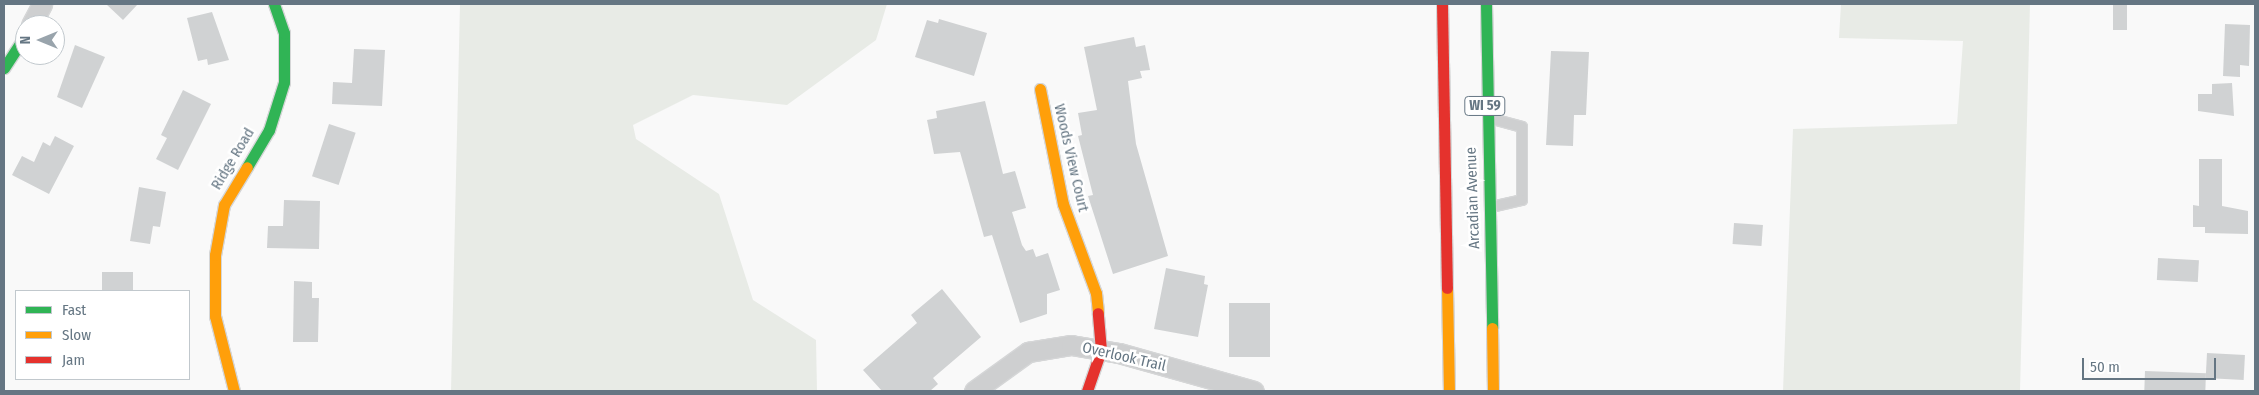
<!DOCTYPE html>
<style>
body{margin:0}
#map{position:relative;width:2259px;height:395px;overflow:hidden;background:#f9f9f9;font-family:"Fira Sans Condensed",sans-serif}
div>[style]{position:absolute}
[style*='--x']{left:calc(var(--x)*1px);top:calc(var(--y)*1px);width:calc(var(--w)*1px);rotate:calc(var(--a)*1deg)}
.green>*{inset:0;background:#e8ebe6}
.building>*{inset:0;background:#d0d2d3;transform-origin:0 0}
.roads{filter:drop-shadow(1px 0 #d5d6d7) drop-shadow(-1px 0 #d5d6d7) drop-shadow(0 1px #d5d6d7) drop-shadow(0 -1px #d5d6d7)}
.lane>*{height:10px;margin:-5px;padding:0 5px;transform-origin:5px;border-radius:5px;background:#cecfd0}
.street>*{height:19px;margin:-9.5px;padding:0 9.5px;transform-origin:9.5px;border-radius:9.5px;background:#cecfd0}
.fast>*{height:11px;margin:-5.5px;padding:0 5.5px;transform-origin:5.5px;border-radius:5.5px;background:#30b455}
.slow>*{height:11px;margin:-5.5px;padding:0 5.5px;transform-origin:5.5px;border-radius:5.5px;background:#ff9f0a}
.jam>*{height:11px;margin:-5.5px;padding:0 5.5px;transform-origin:5.5px;border-radius:5.5px;background:#e5322d}
span{translate:-50% -50%;white-space:nowrap;text-align:center;line-height:1.15;-webkit-text-stroke:5px #fff;paint-order:stroke}
.shield-label span{padding:1px 4px;background:#fff;border:1px solid;border-radius:4px;-webkit-text-stroke-width:0}
.shield-label{font-size:14px;color:#657683;font-weight:700}
.street-label{font-size:15px;color:#657683}
.frame{position:absolute;inset:0;border:5px solid #657683;pointer-events:none}
.legend{position:absolute;left:15px;top:290px;width:175px;height:90px;box-sizing:border-box;background:#fff;border:1px solid #c1c8cd;margin:0;padding:6px 9px;list-style:none;font-size:15px;color:#657683}
.legend li{display:flex;align-items:center;gap:10px;height:25px}
.legend b{width:25px;border:1px solid #c1c8cd}
.north{position:absolute;left:15px;top:15px;width:50px;height:50px;box-sizing:border-box;background:#fff;border:1px solid #c1c8cd;border-radius:50%;rotate:270deg;font-size:14px;font-weight:700;line-height:20px;text-align:center;color:#657683}
.north::after{content:'';display:block;margin:auto;width:18px;height:22px;background:#99a4ac;clip-path:polygon(50% 0,100% 100%,50% 72%,0 100%)}
.scale{position:absolute;left:2082px;top:358px;width:134px;height:22px;box-sizing:border-box;border:2px solid #657683;border-top:0;padding-left:6px;font-size:15px;line-height:18px;white-space:nowrap;color:#657683;-webkit-text-stroke:4px #fff;paint-order:stroke}
</style>
<div id="map">
<div class="green">
<i style="clip-path:polygon(460px 4px,887px 4px,876px 40px,787px 105px,693px 95px,633px 125px,636px 139px,719px 194px,753px 300px,816px 340px,817px 391px,451px 391px)"></i>
<i style="clip-path:polygon(1841px 4px,2030px 4px,2020px 391px,1783px 391px,1793px 129px,1957px 124px,1963px 41px,1839px 38px)"></i>
</div>
<div class="building">
<i style="clip-path:polygon(106px 4px,138px 4px,123px 20px)"></i>
<i style="left:2113px;top:4px;width:14px;height:26px"></i>
<i style="clip-path:polygon(212px 12px,229px 60px,208px 65px,207px 59px,198px 61px,187px 18px)"></i>
<i style="clip-path:polygon(939px 19px,987px 33px,974px 76px,915px 57px,927px 20px,938px 23px)"></i>
<i style="clip-path:polygon(2225px 24px,2250px 25px,2249px 66px,2240px 65px,2240px 77px,2223px 76px)"></i>
<i style="clip-path:polygon(1134px 37px,1136px 47px,1145px 45px,1150px 70px,1140px 71px,1142px 78px,1128px 81px,1136px 144px,1168px 256px,1113px 274px,1088px 196px,1093px 195px,1078px 136px,1082px 135px,1078px 113px,1097px 110px,1084px 47px)"></i>
<i style="clip-path:polygon(75px 45px,105px 57px,82px 108px,57px 97px)"></i>
<i style="clip-path:polygon(354px 49px,385px 50px,382px 106px,332px 104px,333px 82px,352px 83px)"></i>
<i style="clip-path:polygon(1551px 51px,1589px 52px,1586px 115px,1574px 115px,1573px 146px,1546px 145px)"></i>
<i style="clip-path:polygon(2232px 83px,2234px 116px,2198px 111px,2198px 94px,2212px 94px,2212px 84px)"></i>
<i style="clip-path:polygon(183px 90px,211px 104px,178px 170px,156px 159px,167px 138px,161px 135px)"></i>
<i style="clip-path:polygon(985px 101px,1003px 174px,1015px 171px,1026px 208px,1012px 212px,1022px 245px,1026px 251px,1033px 249px,1036px 257px,1048px 253px,1060px 290px,1047px 294px,1047px 314px,1020px 323px,992px 235px,984px 237px,960px 152px,934px 154px,927px 120px,937px 118px,936px 111px)"></i>
<i style="left:329px;top:124px;width:28px;height:55px;rotate:18deg"></i>
<i style="clip-path:polygon(55px 136px,74px 146px,49px 194px,12px 175px,22px 156px,34px 162px,43px 142px,50px 146px)"></i>
<i style="clip-path:polygon(2199px 159px,2222px 159px,2222px 206px,2248px 211px,2248px 234px,2205px 233px,2205px 227px,2193px 227px,2193px 205px,2199px 206px)"></i>
<i style="clip-path:polygon(139px 187px,166px 192px,160px 227px,153px 226px,150px 244px,130px 241px)"></i>
<i style="clip-path:polygon(284px 200px,320px 201px,319px 249px,267px 248px,268px 226px,283px 226px)"></i>
<i style="left:1734px;top:223px;width:29px;height:21px;rotate:4deg"></i>
<i style="left:2158px;top:258px;width:41px;height:22px;rotate:3deg"></i>
<i style="clip-path:polygon(1166px 268px,1205px 276px,1204px 284px,1208px 285px,1198px 337px,1154px 329px)"></i>
<i style="left:133px;top:272px;width:19px;height:31px;rotate:90deg"></i>
<i style="clip-path:polygon(294px 281px,312px 282px,312px 298px,319px 298px,318px 342px,293px 342px)"></i>
<i style="clip-path:polygon(942px 289px,981px 337px,933px 378px,938px 384px,930px 391px,882px 391px,863px 370px,917px 323px,911px 315px)"></i>
<i style="left:1229px;top:303px;width:41px;height:54px"></i>
<i style="left:2207px;top:353px;width:38px;height:25px;rotate:3deg"></i>
<i style="left:2145px;top:371px;width:61px;height:20px;rotate:2deg"></i>
</div>
<div class="roads">
<div class="lane">
<i style="--x:1489;--y:118;--w:34;--a:15"></i>
<i style="--x:1522;--y:127;--w:73;--a:90"></i>
<i style="--x:1522;--y:200;--w:31;--a:167"></i>
</div>
<div class="street">
<i style="--x:31;--y:25;--w:24;--a:-62"></i>
<i style="--x:974;--y:391;--w:67;--a:-35.8"></i>
<i style="--x:1028;--y:352;--w:44;--a:-9.2"></i>
<i style="--x:1071;--y:345;--w:49;--a:9.5"></i>
<i style="--x:1119;--y:353;--w:140;--a:15.7"></i>
</div>
<div class="fast">
<i style="--x:1486;--y:4;--w:324;--a:88.9"></i>
<i style="--x:4;--y:68;--w:38;--a:-57"></i>
<i style="--x:247;--y:167;--w:43;--a:-59.3"></i>
<i style="--x:269;--y:130;--w:50;--a:-72.6"></i>
<i style="--x:284;--y:82;--w:49;--a:-90"></i>
<i style="--x:284;--y:33;--w:31;--a:-109"></i>
</div>
<div class="slow">
<i style="--x:1040;--y:89;--w:117;--a:78.7"></i>
<i style="--x:1063;--y:204;--w:95;--a:69.7"></i>
<i style="--x:1096;--y:293;--w:20;--a:84"></i>
<i style="--x:1447;--y:288;--w:103;--a:88.9"></i>
<i style="--x:1492;--y:328;--w:63;--a:89.1"></i>
<i style="--x:234;--y:391;--w:77;--a:-104.2"></i>
<i style="--x:215;--y:316;--w:61;--a:-90"></i>
<i style="--x:215;--y:255;--w:51;--a:-79.8"></i>
<i style="--x:224;--y:205;--w:44;--a:-58.8"></i>
</div>
<div class="jam">
<i style="--x:1442;--y:4;--w:284;--a:89"></i>
<i style="--x:1087;--y:391;--w:43;--a:-71.1"></i>
<i style="--x:1101;--y:350;--w:37;--a:-95"></i>
</div>
</div>
<div class="shield-label">
<span style="left:1485px;top:106px">WI 59</span>
</div>
<div class="street-label">
<span style="left:1071px;top:158px;rotate:77deg">Woods View Court</span>
<span style="left:233px;top:159px;rotate:-59deg">Ridge Road</span>
<span style="left:1473px;top:198px;rotate:-92deg">Arcadian Avenue</span>
<span style="left:1124px;top:357px;rotate:13deg">Overlook Trail</span>
</div>
<div class="frame"></div>
<ul class="legend">
<li><b style="height:6px;background:#30b455"></b>Fast</li>
<li><b style="height:6px;background:#ff9f0a"></b>Slow</li>
<li><b style="height:6px;background:#e5322d"></b>Jam</li>
</ul>
<div class="north">N</div>
<div class="scale">50 m</div>
</div>
